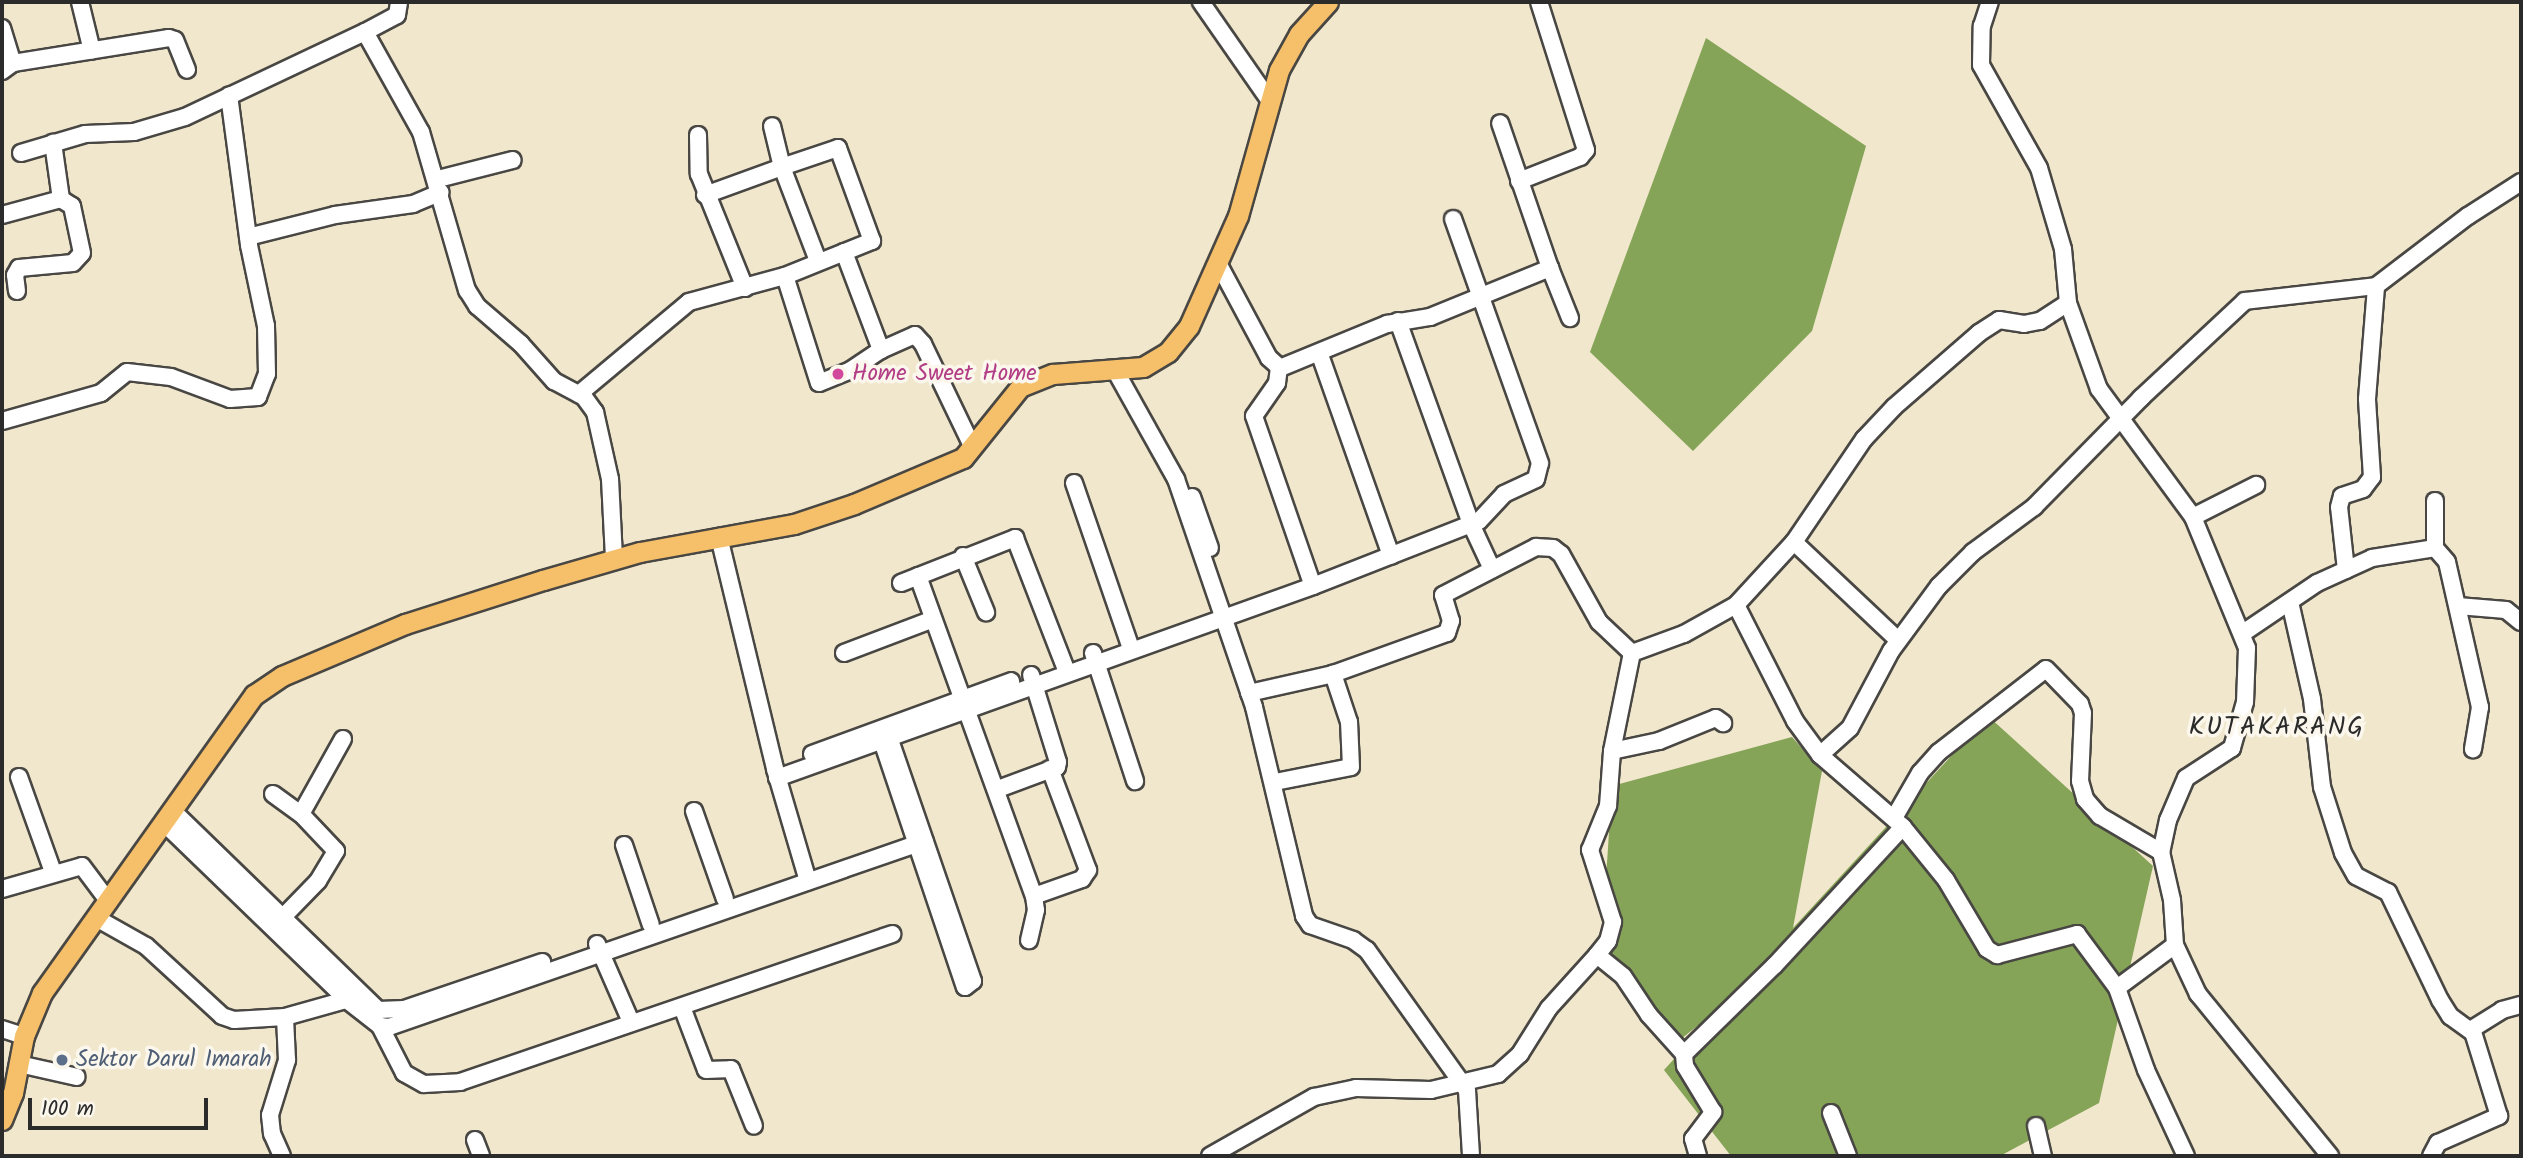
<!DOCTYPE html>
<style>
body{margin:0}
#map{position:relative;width:2523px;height:1158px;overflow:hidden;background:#f1e7cd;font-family:Kalam,sans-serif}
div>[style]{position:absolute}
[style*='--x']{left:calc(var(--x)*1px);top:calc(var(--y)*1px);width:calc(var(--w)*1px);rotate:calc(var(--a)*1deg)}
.forest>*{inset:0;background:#85a457}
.roads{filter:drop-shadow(2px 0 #494743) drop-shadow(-2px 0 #494743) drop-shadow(0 2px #494743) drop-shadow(0 -2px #494743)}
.minor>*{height:16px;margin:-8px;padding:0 8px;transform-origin:8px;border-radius:8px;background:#fff}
.major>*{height:19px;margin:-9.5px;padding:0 9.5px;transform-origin:9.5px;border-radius:9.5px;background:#f6c06b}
.dots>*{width:19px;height:19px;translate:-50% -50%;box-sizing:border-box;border:4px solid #fbf7ec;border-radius:50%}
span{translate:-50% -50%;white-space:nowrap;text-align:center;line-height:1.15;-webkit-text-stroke:7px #fbf7ec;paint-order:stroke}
.hotel-label{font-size:23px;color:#b23c85}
.left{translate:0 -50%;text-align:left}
.service-label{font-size:23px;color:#4e5e75}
.quarter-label{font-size:26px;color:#2b2b2b;letter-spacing:2px}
.frame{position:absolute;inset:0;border:4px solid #2b2b2b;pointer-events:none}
.scale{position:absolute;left:28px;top:1098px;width:180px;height:32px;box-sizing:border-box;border:4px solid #2b2b2b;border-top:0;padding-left:9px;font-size:21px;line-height:24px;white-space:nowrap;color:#2b2b2b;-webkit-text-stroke:5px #fbf7ec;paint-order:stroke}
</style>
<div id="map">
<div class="forest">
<i style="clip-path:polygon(1706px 38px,1866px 146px,1812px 331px,1693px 451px,1590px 352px)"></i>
<i style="clip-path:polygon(1988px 716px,2153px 866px,2099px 1103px,2000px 1156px,1731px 1156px,1664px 1070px,1720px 1008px,1681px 1039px,1601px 955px,1612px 786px,1792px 737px,1822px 771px,1793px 928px)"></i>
</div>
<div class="roads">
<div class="minor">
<i style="--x:80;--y:2;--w:50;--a:76.2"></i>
<i style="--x:1201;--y:2;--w:119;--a:55.2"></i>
<i style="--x:2;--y:28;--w:37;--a:73"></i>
<i style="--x:365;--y:32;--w:36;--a:-28"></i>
<i style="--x:397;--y:15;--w:13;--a:-81"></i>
<i style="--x:2;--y:71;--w:14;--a:-36"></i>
<i style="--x:13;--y:63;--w:158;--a:-9.1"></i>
<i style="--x:169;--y:38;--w:6;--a:18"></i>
<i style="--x:175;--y:40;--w:32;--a:68"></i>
<i style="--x:698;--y:135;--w:39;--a:89"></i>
<i style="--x:699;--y:174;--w:123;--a:68"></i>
<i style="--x:21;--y:153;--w:67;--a:-16.5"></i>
<i style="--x:85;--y:134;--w:49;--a:-2.3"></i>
<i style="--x:134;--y:132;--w:53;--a:-16.4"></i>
<i style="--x:185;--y:117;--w:199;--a:-25.3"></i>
<i style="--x:365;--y:32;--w:115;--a:60.8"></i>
<i style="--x:421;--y:132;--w:165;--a:73.8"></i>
<i style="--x:467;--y:290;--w:19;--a:58"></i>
<i style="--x:477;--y:306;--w:58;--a:40.8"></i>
<i style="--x:521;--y:344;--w:50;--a:48.3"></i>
<i style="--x:554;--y:381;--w:34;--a:28"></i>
<i style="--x:584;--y:397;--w:19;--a:54"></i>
<i style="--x:595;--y:412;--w:69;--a:77.4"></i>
<i style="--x:610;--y:479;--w:80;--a:87.1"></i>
<i style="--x:438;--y:179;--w:77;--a:-14.2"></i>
<i style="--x:1519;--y:181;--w:66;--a:-21.5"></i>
<i style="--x:1580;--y:157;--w:9;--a:-49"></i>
<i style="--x:1586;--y:150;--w:155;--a:-107.6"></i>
<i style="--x:705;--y:195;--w:82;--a:-20"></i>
<i style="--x:782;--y:167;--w:42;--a:-103.7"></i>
<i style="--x:2;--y:215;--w:61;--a:-15.2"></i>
<i style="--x:61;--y:199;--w:57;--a:-98.1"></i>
<i style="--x:248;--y:237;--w:90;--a:-14.2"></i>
<i style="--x:335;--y:215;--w:79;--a:-8"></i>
<i style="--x:413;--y:204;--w:30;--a:-23"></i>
<i style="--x:844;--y:252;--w:105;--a:69.3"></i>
<i style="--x:881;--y:350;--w:37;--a:-24"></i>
<i style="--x:915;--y:335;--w:12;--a:48"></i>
<i style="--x:923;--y:344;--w:115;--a:64.3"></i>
<i style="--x:1218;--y:263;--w:108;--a:61.8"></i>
<i style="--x:1269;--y:358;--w:15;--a:42"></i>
<i style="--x:1280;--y:368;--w:116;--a:-22.4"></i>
<i style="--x:1387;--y:324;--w:44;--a:-9.2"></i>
<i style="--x:1430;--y:317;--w:130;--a:-22.2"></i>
<i style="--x:1550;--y:268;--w:153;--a:-109"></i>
<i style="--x:1550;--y:268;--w:54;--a:68.2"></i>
<i style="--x:785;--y:276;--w:112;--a:72.4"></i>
<i style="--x:819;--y:383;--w:35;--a:-22"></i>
<i style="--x:851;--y:370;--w:36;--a:-34"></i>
<i style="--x:17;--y:291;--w:16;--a:-97"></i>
<i style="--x:15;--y:275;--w:8;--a:-60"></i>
<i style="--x:19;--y:268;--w:54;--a:-5.3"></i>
<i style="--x:73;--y:263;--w:13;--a:-48"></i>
<i style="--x:82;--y:253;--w:48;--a:-102"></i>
<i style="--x:72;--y:206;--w:13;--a:-148"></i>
<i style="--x:2068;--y:303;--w:91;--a:70.2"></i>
<i style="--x:2099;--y:389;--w:159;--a:53.7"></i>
<i style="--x:2193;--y:517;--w:142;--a:67.6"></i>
<i style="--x:2247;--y:648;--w:54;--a:92.1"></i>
<i style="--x:2245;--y:702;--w:48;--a:105.8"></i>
<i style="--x:2232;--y:748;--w:55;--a:146.9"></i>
<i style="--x:2186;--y:778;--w:46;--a:113.2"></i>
<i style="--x:2168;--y:820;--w:33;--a:102"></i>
<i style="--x:2161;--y:852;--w:49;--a:77.1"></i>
<i style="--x:2172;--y:900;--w:45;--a:86.2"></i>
<i style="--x:2175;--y:945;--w:72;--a:143.4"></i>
<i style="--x:2117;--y:988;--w:87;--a:70.5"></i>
<i style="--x:2146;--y:1070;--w:95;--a:65.1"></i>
<i style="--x:1398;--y:321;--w:216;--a:70.2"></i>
<i style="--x:1471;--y:524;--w:50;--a:65"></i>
<i style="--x:1320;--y:355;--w:213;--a:70.5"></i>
<i style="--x:1279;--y:367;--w:16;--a:97"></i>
<i style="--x:1277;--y:383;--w:40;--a:124.9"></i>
<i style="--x:1254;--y:416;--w:180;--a:70.9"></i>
<i style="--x:1115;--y:370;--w:125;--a:60.8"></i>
<i style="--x:1176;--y:479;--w:241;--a:71.1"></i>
<i style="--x:1254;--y:707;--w:215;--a:76.5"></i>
<i style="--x:1304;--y:916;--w:11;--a:56"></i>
<i style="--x:1310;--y:925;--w:46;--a:19.2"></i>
<i style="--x:1353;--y:940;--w:17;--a:36"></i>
<i style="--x:1367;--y:950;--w:172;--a:54.5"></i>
<i style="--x:1467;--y:1090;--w:66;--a:86.5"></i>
<i style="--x:579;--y:394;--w:143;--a:-39.9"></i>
<i style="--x:689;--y:302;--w:99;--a:-15.2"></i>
<i style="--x:785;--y:276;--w:94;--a:-21.9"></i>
<i style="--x:872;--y:241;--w:99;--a:-110.1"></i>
<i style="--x:838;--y:148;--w:59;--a:161.3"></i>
<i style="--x:782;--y:167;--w:101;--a:69"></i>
<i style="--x:2;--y:421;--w:103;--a:-15.8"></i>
<i style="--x:101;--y:393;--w:33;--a:-39"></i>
<i style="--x:127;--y:372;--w:44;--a:6.5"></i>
<i style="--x:171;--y:377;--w:63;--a:20.4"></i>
<i style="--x:230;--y:399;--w:28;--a:-4"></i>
<i style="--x:258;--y:397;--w:25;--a:-69"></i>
<i style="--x:267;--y:374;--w:48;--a:-91.2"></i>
<i style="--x:266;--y:326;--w:83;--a:-101.9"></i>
<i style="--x:249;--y:245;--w:151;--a:-97.6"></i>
<i style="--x:1074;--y:483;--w:176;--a:71"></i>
<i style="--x:1192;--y:497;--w:54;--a:70.6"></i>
<i style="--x:2193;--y:517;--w:71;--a:-26.9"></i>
<i style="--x:719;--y:537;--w:239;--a:76.4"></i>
<i style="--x:775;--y:769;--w:117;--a:73.6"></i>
<i style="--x:1794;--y:542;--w:143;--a:43.3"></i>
<i style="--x:2435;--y:548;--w:47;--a:-90"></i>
<i style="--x:963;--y:556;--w:61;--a:67.7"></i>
<i style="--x:2346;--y:570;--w:63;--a:-96.3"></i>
<i style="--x:2339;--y:507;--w:11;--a:-75"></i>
<i style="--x:2342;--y:496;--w:22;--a:-18"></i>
<i style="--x:2363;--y:489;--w:15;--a:-53"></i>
<i style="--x:2372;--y:477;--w:78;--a:-93.7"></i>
<i style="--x:2367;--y:399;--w:113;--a:-85.4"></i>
<i style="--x:918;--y:576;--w:340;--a:70.1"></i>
<i style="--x:1034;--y:896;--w:14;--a:82"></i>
<i style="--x:1036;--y:910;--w:31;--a:103"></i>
<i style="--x:901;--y:583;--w:123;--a:-21.5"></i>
<i style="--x:1015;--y:538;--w:144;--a:68.8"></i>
<i style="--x:2290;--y:602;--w:99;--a:77.2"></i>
<i style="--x:2312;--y:699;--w:89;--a:83.5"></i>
<i style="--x:2322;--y:787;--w:69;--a:72.3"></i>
<i style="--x:2343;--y:853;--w:26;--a:61"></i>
<i style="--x:2356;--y:876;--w:36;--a:27"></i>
<i style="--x:2388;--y:892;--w:120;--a:64.3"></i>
<i style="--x:2440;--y:1000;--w:19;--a:58"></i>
<i style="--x:2450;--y:1016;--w:27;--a:36"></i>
<i style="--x:1736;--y:605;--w:130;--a:63"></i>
<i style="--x:1795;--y:721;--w:42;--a:53.7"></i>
<i style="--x:1820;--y:755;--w:110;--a:40.9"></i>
<i style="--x:1903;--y:827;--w:68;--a:50.9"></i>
<i style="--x:1946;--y:880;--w:80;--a:59.3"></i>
<i style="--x:1987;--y:949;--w:12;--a:31"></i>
<i style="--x:1997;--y:955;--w:83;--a:-14.7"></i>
<i style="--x:2077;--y:934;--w:67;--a:53.5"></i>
<i style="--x:2458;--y:606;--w:48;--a:4.8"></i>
<i style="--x:2506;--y:610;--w:19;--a:39"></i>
<i style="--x:2243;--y:633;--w:89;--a:-34"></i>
<i style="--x:2317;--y:583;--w:60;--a:-24.4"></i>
<i style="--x:2372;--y:558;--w:64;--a:-9"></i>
<i style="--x:2435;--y:548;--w:18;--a:49"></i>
<i style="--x:2447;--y:562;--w:149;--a:77.2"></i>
<i style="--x:2480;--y:707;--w:43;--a:99.5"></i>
<i style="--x:844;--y:653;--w:93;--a:-20.8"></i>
<i style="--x:1093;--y:653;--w:135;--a:71.8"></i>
<i style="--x:1249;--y:693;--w:86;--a:-12.7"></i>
<i style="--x:1333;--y:674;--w:121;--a:-19.8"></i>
<i style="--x:1447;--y:633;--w:13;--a:-72"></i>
<i style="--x:1451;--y:621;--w:27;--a:-107"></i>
<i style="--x:1443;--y:595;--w:105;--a:-27.3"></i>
<i style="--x:1536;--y:547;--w:17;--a:3"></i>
<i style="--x:1553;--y:548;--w:10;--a:37"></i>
<i style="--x:1561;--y:554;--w:78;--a:60.8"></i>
<i style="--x:1599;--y:622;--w:45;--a:43.2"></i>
<i style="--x:1632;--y:653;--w:55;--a:-20.1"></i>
<i style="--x:1684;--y:634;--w:60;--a:-29.1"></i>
<i style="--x:1736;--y:605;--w:86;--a:-47.4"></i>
<i style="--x:1794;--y:542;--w:125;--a:-55.8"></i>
<i style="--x:1864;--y:439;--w:44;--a:-46.8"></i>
<i style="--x:1894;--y:407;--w:113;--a:-41"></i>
<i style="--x:1979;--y:333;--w:24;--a:-33"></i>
<i style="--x:1999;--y:320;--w:25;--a:9"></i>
<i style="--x:2024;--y:324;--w:16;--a:-11"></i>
<i style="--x:2040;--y:321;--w:33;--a:-33"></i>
<i style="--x:2068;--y:303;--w:54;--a:-95.3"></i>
<i style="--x:2063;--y:249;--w:84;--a:-106.5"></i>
<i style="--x:2039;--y:168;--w:118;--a:-119.4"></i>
<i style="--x:1981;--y:65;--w:39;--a:-89"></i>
<i style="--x:1982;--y:26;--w:25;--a:-72"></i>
<i style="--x:879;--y:732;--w:269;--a:71.4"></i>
<i style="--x:965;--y:987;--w:10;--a:-37"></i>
<i style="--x:973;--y:981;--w:268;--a:-109"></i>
<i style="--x:1612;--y:751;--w:48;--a:-12"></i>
<i style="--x:1659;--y:741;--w:61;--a:-22"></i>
<i style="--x:1716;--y:718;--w:9;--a:36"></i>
<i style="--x:812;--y:754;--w:212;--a:-20.1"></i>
<i style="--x:1820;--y:755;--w:40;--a:-42"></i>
<i style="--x:1850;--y:728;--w:87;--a:-62"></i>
<i style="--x:1891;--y:651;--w:81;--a:-53.6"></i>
<i style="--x:1939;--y:586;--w:48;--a:-45"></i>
<i style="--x:1973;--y:552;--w:76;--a:-36.4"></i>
<i style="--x:2034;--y:507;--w:153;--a:-45.5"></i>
<i style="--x:2141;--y:398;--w:142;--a:-43"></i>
<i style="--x:2245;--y:301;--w:132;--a:-6.5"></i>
<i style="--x:2376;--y:286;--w:116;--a:-37.3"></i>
<i style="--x:2468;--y:216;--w:63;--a:-32.7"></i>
<i style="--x:19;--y:777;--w:101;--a:70.3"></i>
<i style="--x:777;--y:778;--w:569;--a:-19.71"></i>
<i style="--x:1313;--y:586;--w:178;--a:-21.4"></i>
<i style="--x:1479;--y:521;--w:37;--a:-47"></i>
<i style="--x:1504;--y:494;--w:35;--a:-25"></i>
<i style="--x:1536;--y:479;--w:16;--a:-76"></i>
<i style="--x:1540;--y:463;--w:259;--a:-109.6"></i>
<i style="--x:1275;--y:782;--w:77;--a:-11.2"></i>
<i style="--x:1351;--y:767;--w:45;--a:-92.5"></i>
<i style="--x:1349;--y:722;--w:51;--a:-108.4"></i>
<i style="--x:998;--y:789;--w:63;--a:-20.4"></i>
<i style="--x:1057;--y:767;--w:5;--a:-79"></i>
<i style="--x:1058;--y:762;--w:91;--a:-107.2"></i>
<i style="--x:273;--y:794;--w:34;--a:36"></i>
<i style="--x:301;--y:814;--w:51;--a:46.6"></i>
<i style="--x:336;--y:851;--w:35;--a:121"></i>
<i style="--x:318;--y:881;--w:53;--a:134.2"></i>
<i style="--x:694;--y:811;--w:93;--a:70.6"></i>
<i style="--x:174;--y:812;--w:284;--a:44.1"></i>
<i style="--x:378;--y:1010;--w:26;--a:-2"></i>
<i style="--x:404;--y:1009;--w:146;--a:-18.8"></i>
<i style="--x:301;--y:814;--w:86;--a:-60.8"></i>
<i style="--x:1894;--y:818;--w:52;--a:-60"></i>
<i style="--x:1920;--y:773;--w:28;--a:-48"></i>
<i style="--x:1939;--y:752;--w:135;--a:-37.8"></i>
<i style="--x:2046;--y:669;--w:49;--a:45.8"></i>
<i style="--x:2080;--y:704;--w:9;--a:72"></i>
<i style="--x:2083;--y:713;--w:68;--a:92.5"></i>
<i style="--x:2080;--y:781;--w:19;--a:74"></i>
<i style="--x:2085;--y:799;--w:23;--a:49"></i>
<i style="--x:2100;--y:816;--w:71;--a:30.5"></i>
<i style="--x:166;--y:825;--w:253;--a:44"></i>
<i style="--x:348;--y:1001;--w:41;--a:38"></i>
<i style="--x:380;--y:1026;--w:9;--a:6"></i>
<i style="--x:389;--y:1027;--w:567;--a:-19.14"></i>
<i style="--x:624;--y:845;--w:84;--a:71.4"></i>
<i style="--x:2;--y:889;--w:83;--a:-16"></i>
<i style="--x:82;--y:866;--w:45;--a:53.1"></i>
<i style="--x:1034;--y:896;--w:51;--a:-19.5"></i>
<i style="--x:1082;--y:879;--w:11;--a:-56"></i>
<i style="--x:1088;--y:870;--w:108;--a:-110.6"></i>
<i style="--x:98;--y:919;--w:55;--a:29.4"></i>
<i style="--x:146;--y:946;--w:103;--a:42.6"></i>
<i style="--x:222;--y:1016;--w:13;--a:18"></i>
<i style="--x:234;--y:1020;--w:51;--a:-3.4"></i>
<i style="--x:285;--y:1017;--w:74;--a:-15.7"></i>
<i style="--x:597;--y:944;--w:85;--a:66.4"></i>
<i style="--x:2175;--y:945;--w:54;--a:64.9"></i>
<i style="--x:2198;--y:994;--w:209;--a:50.8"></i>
<i style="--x:1597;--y:955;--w:18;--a:-52"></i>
<i style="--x:1608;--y:941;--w:20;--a:-75"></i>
<i style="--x:1613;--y:922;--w:76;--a:-107.7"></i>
<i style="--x:1590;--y:850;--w:48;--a:-67.8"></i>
<i style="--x:1608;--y:806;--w:55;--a:-85.8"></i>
<i style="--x:1612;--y:751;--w:100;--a:-78.5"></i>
<i style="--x:682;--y:1007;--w:67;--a:69.1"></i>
<i style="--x:706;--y:1070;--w:25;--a:-2"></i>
<i style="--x:731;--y:1069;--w:61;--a:68"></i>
<i style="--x:380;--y:1026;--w:53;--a:62.9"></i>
<i style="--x:404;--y:1073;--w:23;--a:29"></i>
<i style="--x:424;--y:1084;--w:36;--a:-3"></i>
<i style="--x:460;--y:1082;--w:457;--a:-18.9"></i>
<i style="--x:2;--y:1029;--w:23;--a:18"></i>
<i style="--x:19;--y:1064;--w:59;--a:12.6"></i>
<i style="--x:1831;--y:1113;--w:46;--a:68.4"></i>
<i style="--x:2036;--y:1126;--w:31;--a:77"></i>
<i style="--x:475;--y:1140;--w:17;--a:69"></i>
<i style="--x:282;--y:1156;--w:24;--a:-114"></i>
<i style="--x:272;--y:1134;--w:19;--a:-96"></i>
<i style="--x:270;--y:1115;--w:58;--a:-72.8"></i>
<i style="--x:287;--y:1060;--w:43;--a:-92.7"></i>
<i style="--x:1210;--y:1156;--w:120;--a:-29.6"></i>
<i style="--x:1314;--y:1097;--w:43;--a:-12.1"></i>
<i style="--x:1356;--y:1088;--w:75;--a:1.5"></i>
<i style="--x:1431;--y:1090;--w:69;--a:-13.4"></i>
<i style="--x:1498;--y:1074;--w:30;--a:-42"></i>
<i style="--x:1520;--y:1054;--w:54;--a:-57.8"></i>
<i style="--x:1549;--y:1008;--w:72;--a:-47.8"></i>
<i style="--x:1597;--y:955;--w:33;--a:39"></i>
<i style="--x:1623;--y:976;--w:47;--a:56.3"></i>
<i style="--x:1649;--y:1015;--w:52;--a:48.1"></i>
<i style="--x:1698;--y:1156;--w:18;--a:-106"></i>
<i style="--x:1693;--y:1139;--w:34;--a:-53"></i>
<i style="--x:1713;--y:1112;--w:54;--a:-121.3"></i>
<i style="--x:1685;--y:1066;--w:12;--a:-95"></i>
<i style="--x:1684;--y:1054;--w:127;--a:-44.4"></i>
<i style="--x:1775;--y:965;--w:188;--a:-47.2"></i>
<i style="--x:2431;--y:1156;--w:15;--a:-62"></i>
<i style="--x:2438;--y:1143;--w:67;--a:-23.9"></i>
<i style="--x:2499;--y:1116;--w:91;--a:-107.2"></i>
<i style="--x:2472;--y:1029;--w:36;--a:-32"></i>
<i style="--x:2502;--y:1010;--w:20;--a:-15"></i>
</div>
<div class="major">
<i style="--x:2;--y:1120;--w:29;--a:-68"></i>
<i style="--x:13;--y:1093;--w:58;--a:-79.1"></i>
<i style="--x:24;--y:1036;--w:47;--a:-67.3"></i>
<i style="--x:42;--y:993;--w:366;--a:-54.6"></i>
<i style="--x:254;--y:695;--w:34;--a:-34"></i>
<i style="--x:282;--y:676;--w:134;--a:-22.9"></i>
<i style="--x:405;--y:624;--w:145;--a:-17.7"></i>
<i style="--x:543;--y:580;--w:101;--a:-16.1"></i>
<i style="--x:640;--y:552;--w:157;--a:-10.3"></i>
<i style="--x:794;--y:524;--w:63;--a:-18.4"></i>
<i style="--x:854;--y:504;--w:118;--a:-22.9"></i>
<i style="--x:963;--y:458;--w:91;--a:-51.2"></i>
<i style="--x:1020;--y:387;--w:35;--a:-22"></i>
<i style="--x:1053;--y:374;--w:90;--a:-4.4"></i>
<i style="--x:1143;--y:367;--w:29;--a:-31"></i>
<i style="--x:1168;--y:352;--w:33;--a:-51"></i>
<i style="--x:1189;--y:326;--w:120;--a:-66"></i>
<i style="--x:1238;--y:216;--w:152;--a:-74.3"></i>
<i style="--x:1279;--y:70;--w:41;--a:-60.9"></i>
<i style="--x:1299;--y:34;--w:43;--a:-47.8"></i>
</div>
</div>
<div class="dots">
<i style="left:838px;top:374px;background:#d1479c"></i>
<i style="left:62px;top:1060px;background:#5c6f8a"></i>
</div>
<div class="hotel-label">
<span class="left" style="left:852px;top:374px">Home Sweet Home</span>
</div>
<div class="service-label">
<span class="left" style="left:76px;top:1060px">Sektor Darul Imarah</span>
</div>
<div class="quarter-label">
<span style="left:2277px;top:728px">KUTAKARANG</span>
</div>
<div class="frame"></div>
<div class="scale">100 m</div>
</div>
